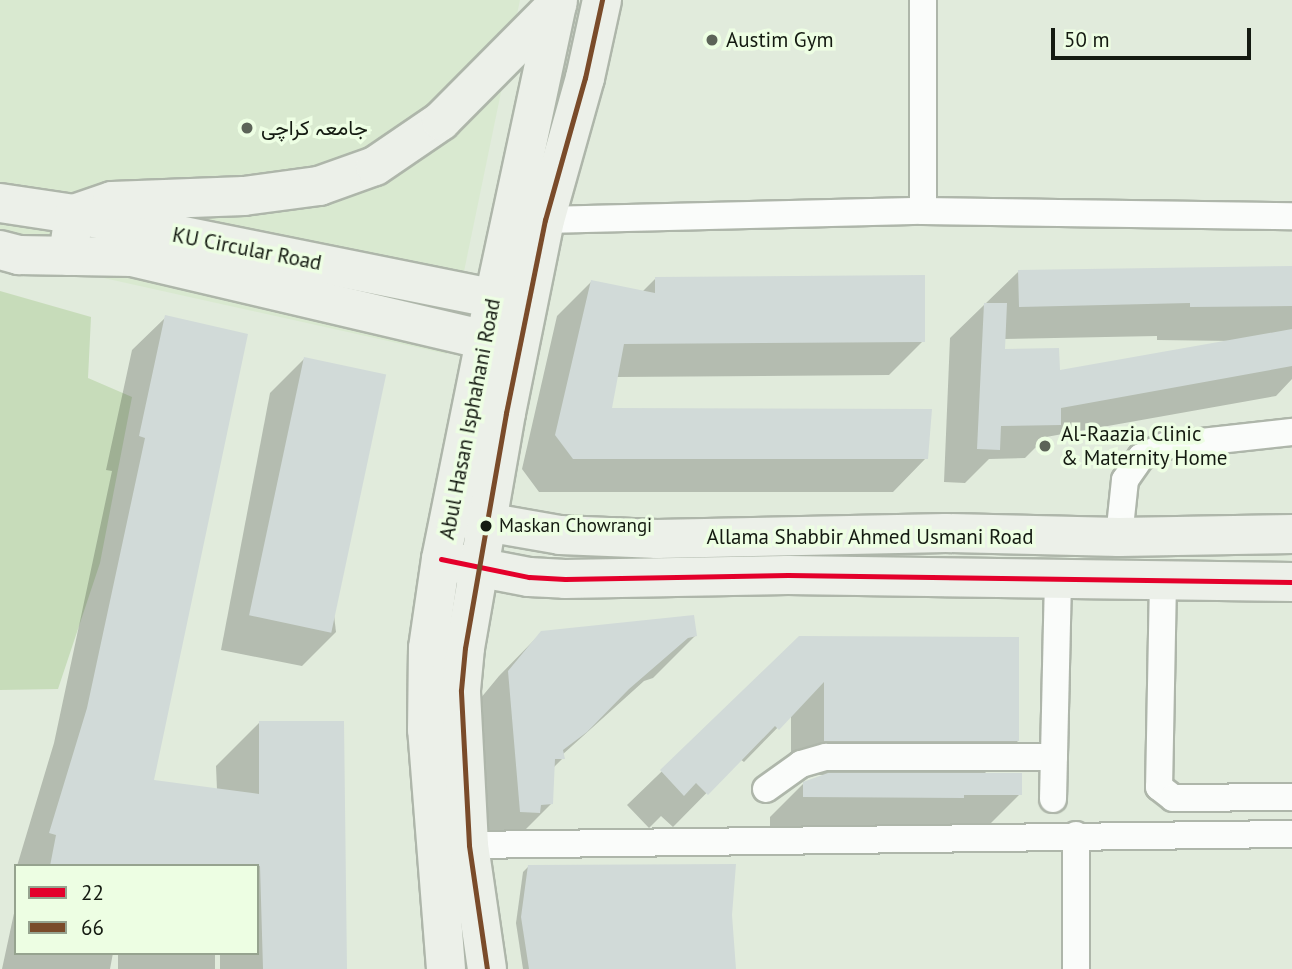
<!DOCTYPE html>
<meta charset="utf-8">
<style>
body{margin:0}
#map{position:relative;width:1292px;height:969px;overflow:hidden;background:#e1ebdc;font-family:"PT Sans",Vazirmatn,sans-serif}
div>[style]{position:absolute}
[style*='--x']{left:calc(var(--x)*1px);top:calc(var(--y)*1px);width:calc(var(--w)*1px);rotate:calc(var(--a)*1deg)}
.built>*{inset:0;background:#d9e9d0}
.green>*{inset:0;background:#c7dcba}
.shadow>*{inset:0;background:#0003;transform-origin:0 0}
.building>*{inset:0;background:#d1dad8;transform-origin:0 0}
.roads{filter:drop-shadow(2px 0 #aeb6aa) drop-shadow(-2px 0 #aeb6aa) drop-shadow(0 2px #aeb6aa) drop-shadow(0 -2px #aeb6aa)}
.minor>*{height:26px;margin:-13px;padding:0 13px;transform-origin:13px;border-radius:13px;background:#fafcfa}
.secondary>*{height:38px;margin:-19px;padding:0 19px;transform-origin:19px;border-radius:19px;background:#ecf0e9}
.bus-1>*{height:5px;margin:-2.5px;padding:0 2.5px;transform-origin:2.5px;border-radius:2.5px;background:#e4002b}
.bus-2>*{height:5px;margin:-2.5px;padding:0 2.5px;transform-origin:2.5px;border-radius:2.5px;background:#7a4b2a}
.dots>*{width:19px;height:19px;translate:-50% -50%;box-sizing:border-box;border:4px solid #edfee3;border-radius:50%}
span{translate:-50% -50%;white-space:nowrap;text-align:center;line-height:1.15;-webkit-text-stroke:7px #edfee3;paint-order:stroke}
.bus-label{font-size:19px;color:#141a11}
.left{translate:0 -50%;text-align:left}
.poi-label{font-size:21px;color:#141a11}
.street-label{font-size:21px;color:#141a11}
.legend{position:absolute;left:14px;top:864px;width:245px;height:91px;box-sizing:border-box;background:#edfee3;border:2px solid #96a38f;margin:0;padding:9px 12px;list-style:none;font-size:21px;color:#141a11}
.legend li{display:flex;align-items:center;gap:14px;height:35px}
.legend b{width:35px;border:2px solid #96a38f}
.scale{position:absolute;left:1051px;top:28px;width:200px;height:32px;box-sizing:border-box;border:4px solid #141a11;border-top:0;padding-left:9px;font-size:21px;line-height:24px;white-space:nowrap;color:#141a11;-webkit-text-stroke:5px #edfee3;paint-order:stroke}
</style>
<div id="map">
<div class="built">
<i style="clip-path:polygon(0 0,520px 0,447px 354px,0 255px)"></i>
</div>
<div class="green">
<i style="clip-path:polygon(0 291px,91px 317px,88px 378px,132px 397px,100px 563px,58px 689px,0 690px)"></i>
</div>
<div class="shadow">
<i style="clip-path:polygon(evenodd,1292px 267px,1292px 379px,1276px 396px,1046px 437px,1025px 458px,989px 459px,965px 483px,944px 482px,950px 338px,1019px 271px,1292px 267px,1157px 336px,1157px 340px,1234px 341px,1058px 373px,1003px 351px,1003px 339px,1157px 336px)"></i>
<i style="clip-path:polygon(656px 278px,923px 341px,889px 375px,616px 377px,610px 410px,926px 458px,893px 492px,539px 492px,522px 469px,557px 316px,591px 282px,642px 292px)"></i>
<i style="clip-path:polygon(166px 317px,152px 782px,217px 790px,216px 766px,259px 723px,346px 969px,220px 969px,220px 953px,257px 953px,257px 866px,17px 866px,54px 743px,112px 471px,106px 470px,132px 350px)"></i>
<i style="clip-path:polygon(304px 359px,336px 632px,302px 666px,221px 650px,270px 393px)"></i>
<i style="clip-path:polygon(542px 632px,696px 635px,653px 678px,644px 681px,562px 755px,563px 758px,553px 768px,551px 804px,508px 847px,477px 854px,466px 716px,499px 676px)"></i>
<i style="clip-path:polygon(800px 638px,1018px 741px,984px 774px,1020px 794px,986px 828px,770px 830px,770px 817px,804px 783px,827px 775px,791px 775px,791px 714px,744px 762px,740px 759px,673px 827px,661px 816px,649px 828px,627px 805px)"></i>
<i style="clip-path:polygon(529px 866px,730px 915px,734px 969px,523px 969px,516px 923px,523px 872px)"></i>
<i style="clip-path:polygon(16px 904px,16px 953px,113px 953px,110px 969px,2px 969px)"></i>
<i style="left:118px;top:953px;width:97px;height:16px"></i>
</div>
<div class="building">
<i style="clip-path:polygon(1292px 266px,1292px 306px,1190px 307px,1190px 303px,1019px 307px,1018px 270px)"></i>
<i style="clip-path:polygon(925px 275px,925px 342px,624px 344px,612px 408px,932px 409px,928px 459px,573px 459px,555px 435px,591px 280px,655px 293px,655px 277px)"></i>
<i style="clip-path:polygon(984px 303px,1007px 303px,1005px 349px,1059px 348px,1060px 370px,1292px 329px,1292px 366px,1061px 408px,1061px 425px,1001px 426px,1000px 450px,977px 449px)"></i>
<i style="clip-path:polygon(165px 315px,248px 334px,154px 780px,259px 794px,259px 721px,344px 721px,347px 969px,263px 969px,260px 866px,50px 866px,56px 835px,49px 833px,87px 708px,145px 438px,139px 436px)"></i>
<i style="left:304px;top:357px;width:84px;height:264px;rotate:12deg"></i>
<i style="clip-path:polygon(694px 615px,697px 636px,688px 638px,629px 689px,587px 732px,563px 750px,565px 759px,555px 759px,553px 804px,541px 805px,540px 813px,520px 812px,508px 671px,541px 631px)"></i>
<i style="clip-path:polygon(799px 636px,1019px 637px,1019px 741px,824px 741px,824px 682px,779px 730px,775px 726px,708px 795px,696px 783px,684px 796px,660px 770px)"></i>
<i style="clip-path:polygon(828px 773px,1022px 773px,1022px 795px,964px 795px,964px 798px,803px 797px,803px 782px)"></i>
<i style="clip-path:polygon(736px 864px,732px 915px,736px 969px,529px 969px,521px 917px,528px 865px)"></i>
</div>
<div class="roads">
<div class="minor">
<i style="--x:923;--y:211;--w:211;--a:-90"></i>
<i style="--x:545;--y:220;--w:378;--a:-1.4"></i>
<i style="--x:923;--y:211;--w:369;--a:0.8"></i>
<i style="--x:1119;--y:537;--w:57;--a:-84"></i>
<i style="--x:1125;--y:480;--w:28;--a:-55"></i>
<i style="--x:1141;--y:457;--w:26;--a:-25"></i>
<i style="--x:1165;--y:446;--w:128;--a:-6.3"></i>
<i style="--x:1163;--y:581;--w:206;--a:91.1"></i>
<i style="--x:1159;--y:787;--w:18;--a:38"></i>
<i style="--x:1173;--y:798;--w:119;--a:-0.5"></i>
<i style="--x:766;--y:789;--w:43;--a:-35.5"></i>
<i style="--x:801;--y:764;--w:26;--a:-16"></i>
<i style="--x:826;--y:757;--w:228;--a:0"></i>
<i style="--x:1053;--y:799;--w:219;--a:-88.7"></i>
<i style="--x:469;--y:845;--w:823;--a:-0.77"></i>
<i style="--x:1076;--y:969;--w:134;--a:-90"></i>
</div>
<div class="secondary">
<i style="--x:0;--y:203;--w:75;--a:8.5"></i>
<i style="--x:74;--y:214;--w:429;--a:11.4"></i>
<i style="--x:0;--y:250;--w:20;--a:15"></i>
<i style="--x:19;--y:255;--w:113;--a:1"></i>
<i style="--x:132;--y:257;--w:363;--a:13.2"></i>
<i style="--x:68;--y:256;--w:42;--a:-81.9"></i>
<i style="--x:74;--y:214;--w:40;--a:-18.9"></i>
<i style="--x:112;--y:201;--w:132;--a:-2.2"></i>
<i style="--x:244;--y:196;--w:76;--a:-7.6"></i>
<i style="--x:319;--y:186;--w:59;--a:-19.7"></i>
<i style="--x:375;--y:166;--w:80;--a:-34.3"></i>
<i style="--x:441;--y:121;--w:165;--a:-45.2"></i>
<i style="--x:463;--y:518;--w:98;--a:9.9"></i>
<i style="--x:560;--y:535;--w:97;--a:2.4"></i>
<i style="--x:657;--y:539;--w:289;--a:-1.2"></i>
<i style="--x:946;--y:533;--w:173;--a:1.3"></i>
<i style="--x:1119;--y:537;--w:173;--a:-1"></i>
<i style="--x:456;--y:563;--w:74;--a:10.9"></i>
<i style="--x:529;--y:577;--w:36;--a:3"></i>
<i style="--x:565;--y:579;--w:223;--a:-1"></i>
<i style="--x:788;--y:575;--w:504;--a:0.8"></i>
<i style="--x:446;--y:969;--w:240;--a:-94.5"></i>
<i style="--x:427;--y:730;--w:82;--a:-89.3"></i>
<i style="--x:428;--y:648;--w:90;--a:-81.7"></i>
<i style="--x:441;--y:559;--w:223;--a:-78.6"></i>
<i style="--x:485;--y:340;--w:348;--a:-77.9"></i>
<i style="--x:487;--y:969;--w:125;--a:-98.3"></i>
<i style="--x:469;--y:845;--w:155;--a:-93"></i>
<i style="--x:461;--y:690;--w:42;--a:-84.6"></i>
<i style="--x:465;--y:648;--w:239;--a:-80.1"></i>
<i style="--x:506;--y:413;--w:197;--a:-78.6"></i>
<i style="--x:545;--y:220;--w:148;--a:-74.3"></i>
<i style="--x:585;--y:78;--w:80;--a:-77.7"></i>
</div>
</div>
<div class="bus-1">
<i style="--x:441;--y:559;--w:90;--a:11.6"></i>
<i style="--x:529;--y:577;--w:36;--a:3"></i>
<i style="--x:565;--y:579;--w:223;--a:-1"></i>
<i style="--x:788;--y:575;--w:504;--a:0.8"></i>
</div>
<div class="bus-2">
<i style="--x:487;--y:969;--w:125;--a:-98.3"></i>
<i style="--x:469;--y:845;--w:155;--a:-93"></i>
<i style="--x:461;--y:690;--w:42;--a:-84.6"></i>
<i style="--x:465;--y:648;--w:239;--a:-80.1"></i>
<i style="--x:506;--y:413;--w:197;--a:-78.6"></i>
<i style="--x:545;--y:220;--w:148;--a:-74.3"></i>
<i style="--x:585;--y:78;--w:80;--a:-77.7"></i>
</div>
<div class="dots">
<i style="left:712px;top:40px;background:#5c6358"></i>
<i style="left:247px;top:128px;background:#5c6358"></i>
<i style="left:1045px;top:446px;background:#5c6358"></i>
<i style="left:486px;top:526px;background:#141a11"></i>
</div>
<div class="bus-label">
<span class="left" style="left:499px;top:526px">Maskan Chowrangi</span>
</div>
<div class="poi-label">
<span class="left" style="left:726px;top:40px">Austim Gym</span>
<span class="left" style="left:261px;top:128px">جامعہ کراچی</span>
<span class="left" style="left:1061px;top:446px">Al-Raazia Clinic<br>&amp; Maternity Home</span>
</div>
<div class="street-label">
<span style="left:247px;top:249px;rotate:11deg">KU Circular Road</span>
<span style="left:470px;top:419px;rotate:-79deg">Abul Hasan Isphahani Road</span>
<span style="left:870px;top:537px">Allama Shabbir Ahmed Usmani Road</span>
</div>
<ul class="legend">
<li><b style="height:9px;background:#e4002b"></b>22</li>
<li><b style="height:9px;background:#7a4b2a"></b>66</li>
</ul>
<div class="scale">50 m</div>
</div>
